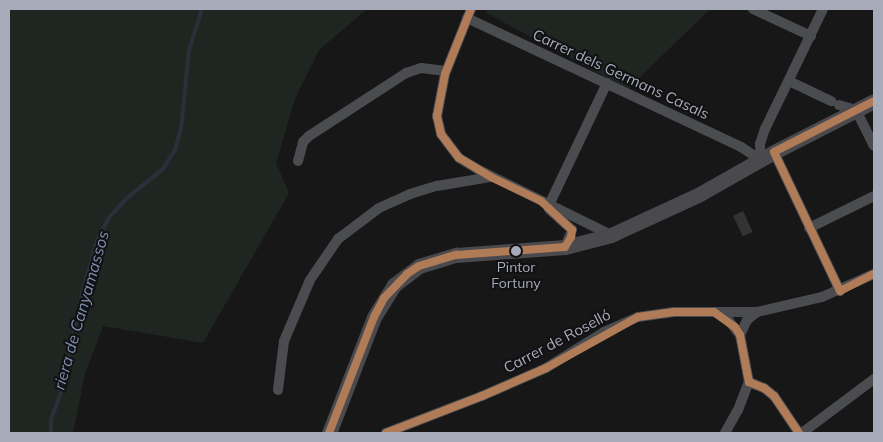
<!DOCTYPE html>
<meta charset="utf-8">
<style>
body{margin:0}
#map{position:relative;width:883px;height:442px;overflow:hidden;background:#171717;font-family:Mulish,sans-serif}
div>[style]{position:absolute}
[style*='--x']{left:calc(var(--x)*1px);top:calc(var(--y)*1px);width:calc(var(--w)*1px);rotate:calc(var(--a)*1deg)}
.green>*{inset:0;background:#1f2621}
.stream>*{height:4px;margin:-2px;padding:0 2px;transform-origin:2px;border-radius:2px;background:#2a3039}
.building>*{inset:0;background:#333335;transform-origin:0 0}
.street>*{height:10px;margin:-5px;padding:0 5px;transform-origin:5px;border-radius:5px;background:#4b4c50}
.secondary>*{height:15px;margin:-7.5px;padding:0 7.5px;transform-origin:7.5px;border-radius:7.5px;background:#4a4a4e}
.bus-1>*{height:8px;margin:-4px;padding:0 4px;transform-origin:4px;border-radius:4px;background:#b07c57}
.dots>*{width:14px;height:14px;translate:-50% -50%;box-sizing:border-box;border:2px solid #111113;border-radius:50%}
span{translate:-50% -50%;white-space:nowrap;text-align:center;line-height:1.15;-webkit-text-stroke:4px #111113;paint-order:stroke}
.bus-label{font-size:14px;color:#a7aab8}
.street-label{font-size:15px;color:#a7aab8}
.water-label{font-size:16px;color:#7e91b3;font-style:italic}
.frame{position:absolute;inset:0;border:10px solid #a7aab8;pointer-events:none}
</style>
<div id="map">
<div class="green">
<i style="clip-path:polygon(9px 9px,367px 9px,319px 50px,295px 99px,276px 163px,289px 193px,203px 343px,103px 326px,85px 374px,73px 433px,9px 433px)"></i>
<i style="clip-path:polygon(488px 9px,710px 9px,628px 89px,486px 13px)"></i>
</div>
<div class="stream">
<i style="--x:51;--y:433;--w:14;--a:-90"></i>
<i style="--x:51;--y:419;--w:25;--a:-69"></i>
<i style="--x:60;--y:396;--w:113;--a:-77.7"></i>
<i style="--x:84;--y:286;--w:50;--a:-73.7"></i>
<i style="--x:98;--y:238;--w:21;--a:-62"></i>
<i style="--x:108;--y:219;--w:28;--a:-48"></i>
<i style="--x:127;--y:198;--w:46;--a:-38.9"></i>
<i style="--x:163;--y:169;--w:22;--a:-58"></i>
<i style="--x:175;--y:150;--w:22;--a:-74"></i>
<i style="--x:181;--y:129;--w:79;--a:-84.2"></i>
<i style="--x:189;--y:50;--w:43;--a:-72.4"></i>
</div>
<div class="building">
<i style="left:743px;top:211px;width:23px;height:11px;rotate:65deg"></i>
</div>
<div class="street">
<i style="--x:471;--y:9;--w:70;--a:111.8"></i>
<i style="--x:445;--y:74;--w:43;--a:100.8"></i>
<i style="--x:437;--y:116;--w:18;--a:77"></i>
<i style="--x:441;--y:134;--w:30;--a:53"></i>
<i style="--x:459;--y:158;--w:21;--a:31"></i>
<i style="--x:477;--y:169;--w:149;--a:26.2"></i>
<i style="--x:753;--y:9;--w:64;--a:25"></i>
<i style="--x:467;--y:18;--w:303;--a:25.2"></i>
<i style="--x:741;--y:147;--w:24;--a:33"></i>
<i style="--x:789;--y:81;--w:47;--a:25.5"></i>
<i style="--x:839;--y:105;--w:18;--a:16"></i>
<i style="--x:856;--y:110;--w:40;--a:63.4"></i>
<i style="--x:774;--y:152;--w:154;--a:64.6"></i>
<i style="--x:761;--y:160;--w:16;--a:-94"></i>
<i style="--x:760;--y:144;--w:16;--a:-72"></i>
<i style="--x:765;--y:129;--w:133;--a:-64.2"></i>
<i style="--x:298;--y:161;--w:20;--a:-75"></i>
<i style="--x:303;--y:142;--w:8;--a:-45"></i>
<i style="--x:309;--y:136;--w:116;--a:-33"></i>
<i style="--x:406;--y:73;--w:16;--a:-18"></i>
<i style="--x:421;--y:68;--w:25;--a:7"></i>
<i style="--x:549;--y:205;--w:135;--a:-64.6"></i>
<i style="--x:549;--y:209;--w:31;--a:42"></i>
<i style="--x:572;--y:230;--w:18;--a:112"></i>
<i style="--x:809;--y:228;--w:72;--a:-26.2"></i>
<i style="--x:715;--y:312;--w:17;--a:33"></i>
<i style="--x:729;--y:321;--w:18;--a:52"></i>
<i style="--x:749;--y:382;--w:16;--a:22"></i>
<i style="--x:764;--y:388;--w:13;--a:39"></i>
<i style="--x:774;--y:396;--w:45;--a:56"></i>
<i style="--x:278;--y:390;--w:49;--a:-83"></i>
<i style="--x:284;--y:341;--w:66;--a:-66.9"></i>
<i style="--x:310;--y:280;--w:50;--a:-55.7"></i>
<i style="--x:338;--y:239;--w:51;--a:-37.1"></i>
<i style="--x:379;--y:208;--w:34;--a:-24"></i>
<i style="--x:410;--y:194;--w:28;--a:-17"></i>
<i style="--x:437;--y:186;--w:55;--a:-9.5"></i>
<i style="--x:386;--y:433;--w:103;--a:-21.1"></i>
<i style="--x:482;--y:396;--w:70;--a:-23.6"></i>
<i style="--x:546;--y:368;--w:68;--a:-31.8"></i>
<i style="--x:604;--y:332;--w:37;--a:-24"></i>
<i style="--x:638;--y:317;--w:36;--a:-8"></i>
<i style="--x:674;--y:312;--w:83;--a:0"></i>
<i style="--x:757;--y:312;--w:67;--a:-13"></i>
<i style="--x:822;--y:297;--w:57;--a:-23.9"></i>
<i style="--x:725;--y:433;--w:26;--a:-61"></i>
<i style="--x:738;--y:410;--w:30;--a:-69"></i>
<i style="--x:749;--y:382;--w:48;--a:-100.8"></i>
<i style="--x:740;--y:335;--w:17;--a:-65"></i>
<i style="--x:747;--y:320;--w:13;--a:-39"></i>
<i style="--x:802;--y:433;--w:90;--a:-36.9"></i>
</div>
<div class="secondary">
<i style="--x:329;--y:433;--w:124;--a:-68.8"></i>
<i style="--x:374;--y:317;--w:38;--a:-58"></i>
<i style="--x:394;--y:285;--w:31;--a:-37"></i>
<i style="--x:419;--y:266;--w:39;--a:-17"></i>
<i style="--x:456;--y:255;--w:109;--a:-4.2"></i>
<i style="--x:565;--y:247;--w:48;--a:-14.6"></i>
<i style="--x:611;--y:235;--w:96;--a:-24.7"></i>
<i style="--x:698;--y:195;--w:87;--a:-29.5"></i>
<i style="--x:774;--y:152;--w:112;--a:-27"></i>
</div>
<div class="bus-1">
<i style="--x:874;--y:101;--w:112;--a:153"></i>
<i style="--x:774;--y:152;--w:154;--a:64.6"></i>
<i style="--x:840;--y:291;--w:38;--a:-27"></i>
<i style="--x:329;--y:433;--w:124;--a:-68.8"></i>
<i style="--x:374;--y:317;--w:21;--a:-62"></i>
<i style="--x:384;--y:298;--w:33;--a:-46"></i>
<i style="--x:407;--y:274;--w:14;--a:-34"></i>
<i style="--x:419;--y:266;--w:39;--a:-17"></i>
<i style="--x:456;--y:255;--w:109;--a:-4.2"></i>
<i style="--x:565;--y:247;--w:12;--a:-59"></i>
<i style="--x:571;--y:237;--w:7;--a:-82"></i>
<i style="--x:572;--y:230;--w:42;--a:-136.9"></i>
<i style="--x:541;--y:201;--w:55;--a:-154.4"></i>
<i style="--x:491;--y:177;--w:37;--a:-149"></i>
<i style="--x:459;--y:158;--w:30;--a:-127"></i>
<i style="--x:441;--y:134;--w:18;--a:-103"></i>
<i style="--x:437;--y:116;--w:43;--a:-79.2"></i>
<i style="--x:445;--y:74;--w:70;--a:-68.2"></i>
<i style="--x:386;--y:433;--w:103;--a:-21.1"></i>
<i style="--x:482;--y:396;--w:70;--a:-23.6"></i>
<i style="--x:546;--y:368;--w:105;--a:-29"></i>
<i style="--x:638;--y:317;--w:36;--a:-8"></i>
<i style="--x:674;--y:312;--w:40;--a:0"></i>
<i style="--x:714;--y:312;--w:26;--a:36"></i>
<i style="--x:735;--y:327;--w:9;--a:58"></i>
<i style="--x:740;--y:335;--w:48;--a:79.2"></i>
<i style="--x:749;--y:382;--w:16;--a:22"></i>
<i style="--x:764;--y:388;--w:13;--a:39"></i>
<i style="--x:774;--y:396;--w:45;--a:56"></i>
</div>
<div class="dots">
<i style="left:516px;top:251px;background:#a7aab8"></i>
</div>
<div class="bus-label">
<span style="left:516px;top:275px">Pintor<br>Fortuny</span>
</div>
<div class="street-label">
<span style="left:621px;top:74px;rotate:25deg">Carrer dels Germans Casals</span>
<span style="left:557px;top:341px;rotate:-28deg">Carrer de Roselló</span>
</div>
<div class="water-label">
<span style="left:81px;top:310px;rotate:-74deg">riera de Canyamassos</span>
</div>
<div class="frame"></div>
</div>
